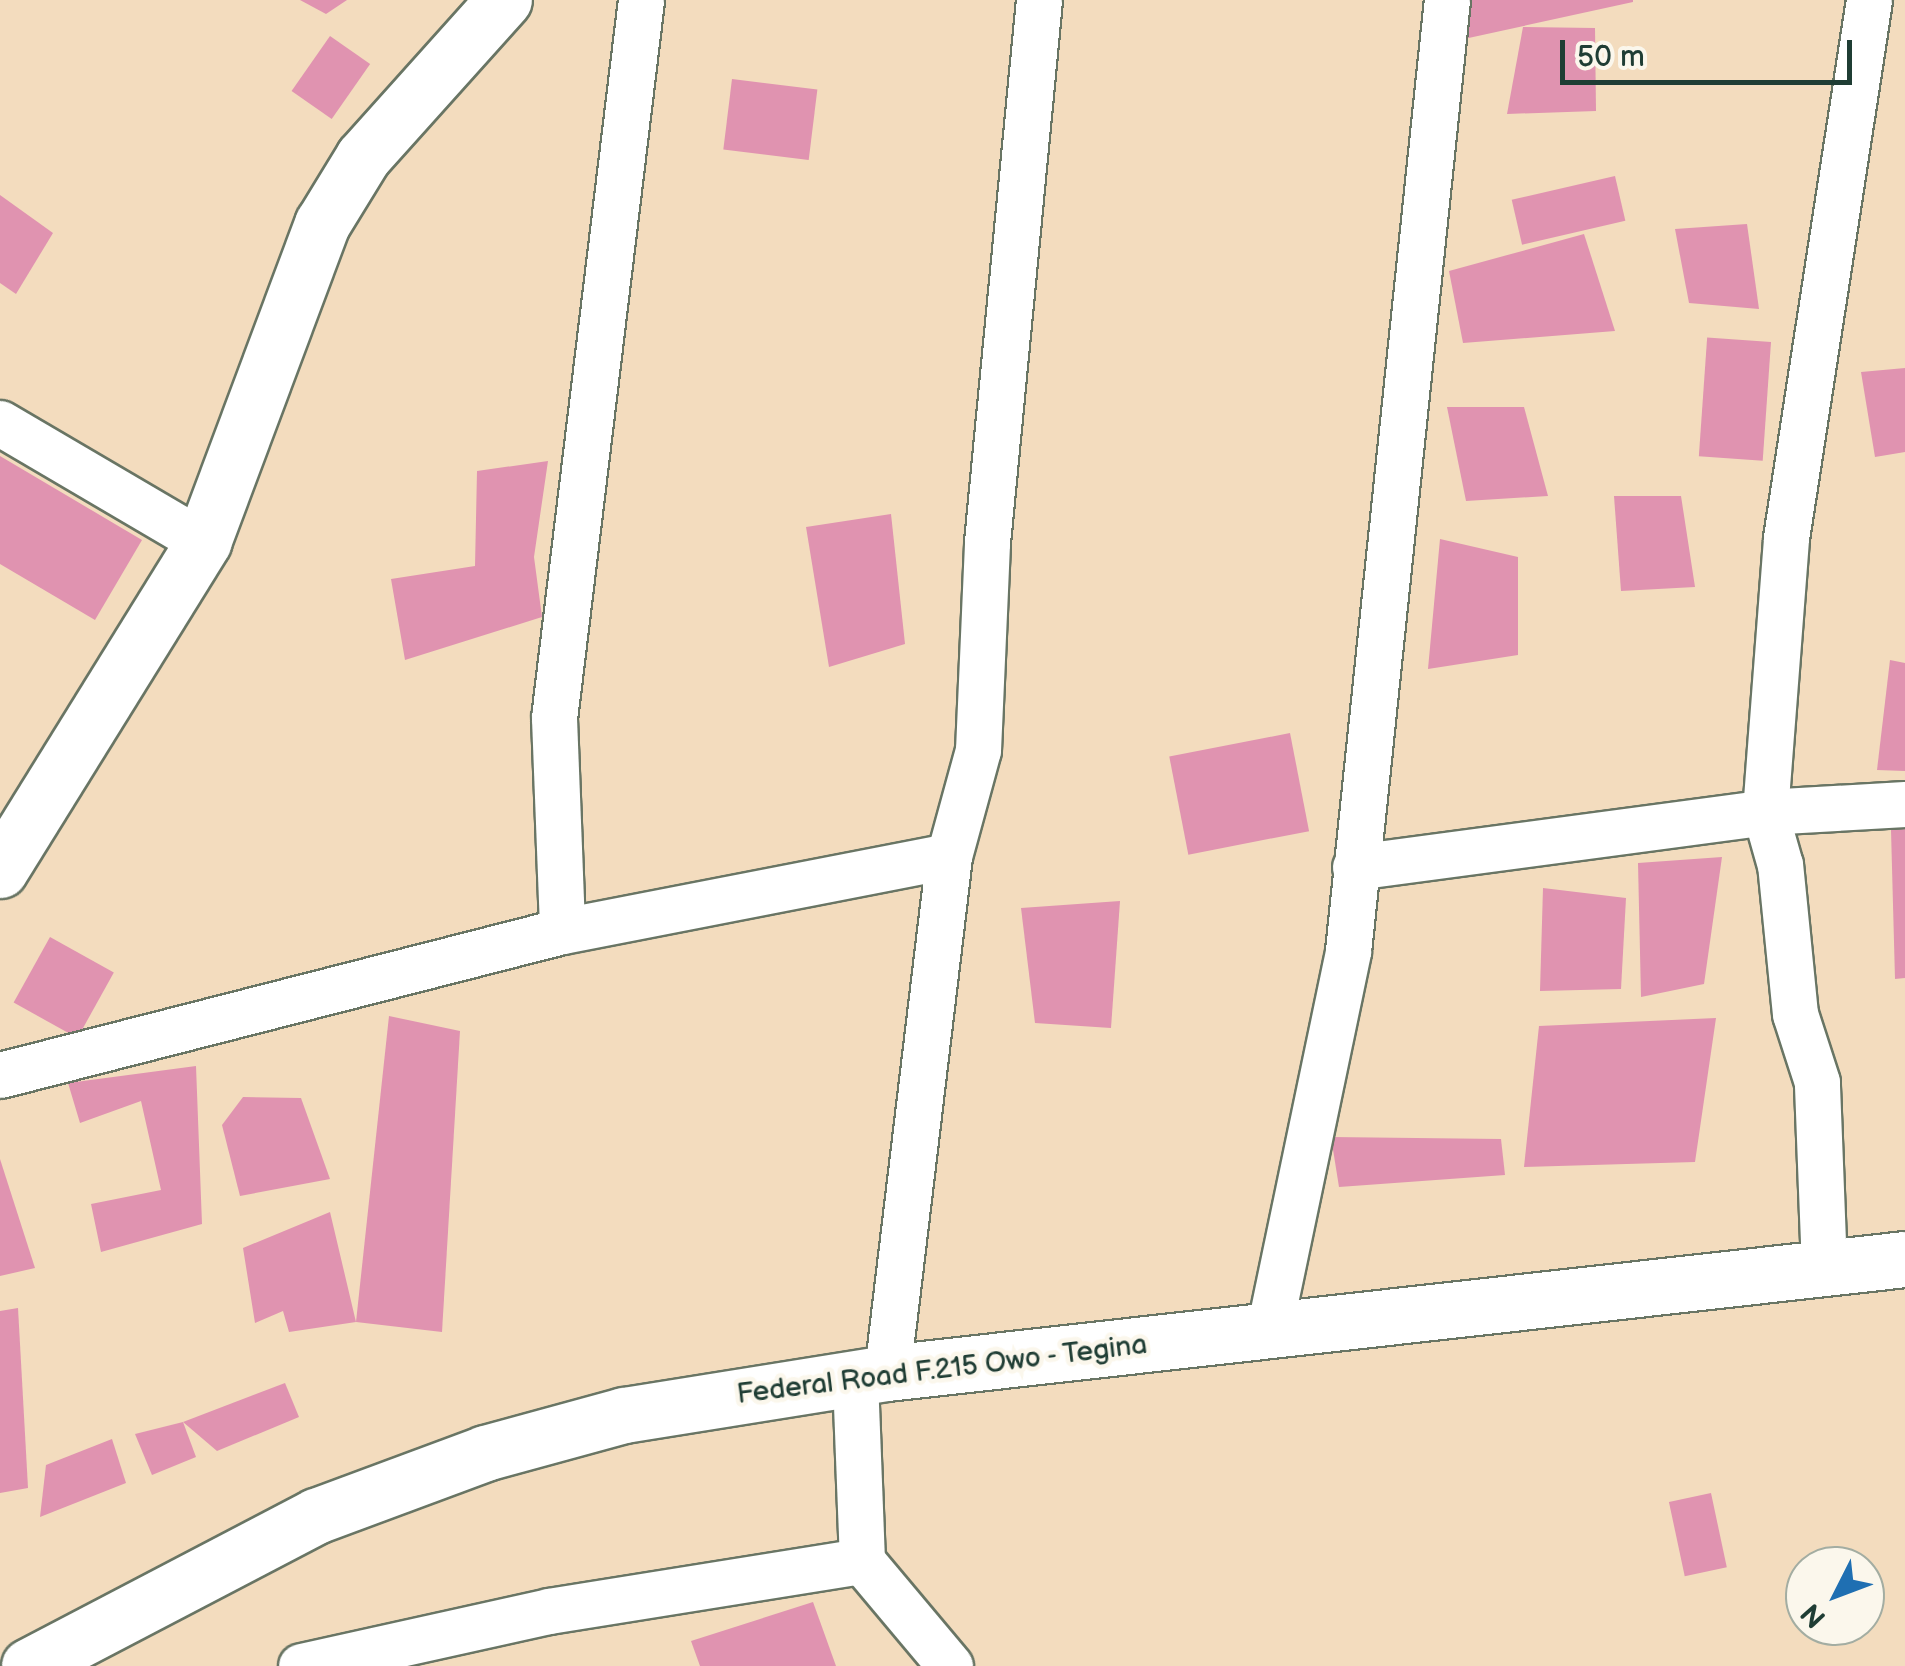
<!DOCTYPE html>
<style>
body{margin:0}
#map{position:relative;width:1905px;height:1666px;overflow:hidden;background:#f3dcbe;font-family:"Balsamiq Sans",sans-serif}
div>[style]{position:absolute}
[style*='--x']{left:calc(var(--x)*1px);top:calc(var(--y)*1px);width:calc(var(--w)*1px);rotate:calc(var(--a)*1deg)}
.building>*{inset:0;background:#e093b0;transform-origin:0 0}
.roads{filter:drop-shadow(2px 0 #697564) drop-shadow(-2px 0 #697564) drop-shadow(0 2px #697564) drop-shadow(0 -2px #697564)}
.minor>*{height:45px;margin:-22.5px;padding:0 22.5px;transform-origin:22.5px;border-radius:22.5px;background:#fff}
.secondary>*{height:55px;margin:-27.5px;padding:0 27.5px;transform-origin:27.5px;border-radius:27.5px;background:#fff}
.primary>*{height:55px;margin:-27.5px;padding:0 27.5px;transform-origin:27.5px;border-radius:27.5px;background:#fff}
span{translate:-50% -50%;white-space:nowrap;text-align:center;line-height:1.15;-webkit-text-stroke:9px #fbf7ec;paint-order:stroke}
.street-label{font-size:28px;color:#1f3d34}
.north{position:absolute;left:1785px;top:1546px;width:100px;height:100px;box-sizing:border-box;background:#fbf7ec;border:2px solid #a3ada2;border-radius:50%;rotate:228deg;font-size:28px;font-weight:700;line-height:40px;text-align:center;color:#1f3d34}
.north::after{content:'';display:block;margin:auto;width:35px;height:45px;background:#1f6fb2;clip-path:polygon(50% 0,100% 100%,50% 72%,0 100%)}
.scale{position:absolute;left:1560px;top:40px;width:292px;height:45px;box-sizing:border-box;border:5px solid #1f3d34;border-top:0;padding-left:12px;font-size:30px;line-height:35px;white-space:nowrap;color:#1f3d34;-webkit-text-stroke:8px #fbf7ec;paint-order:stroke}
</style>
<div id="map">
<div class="building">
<i style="clip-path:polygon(300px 0,347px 0,326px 14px)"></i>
<i style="clip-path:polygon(1467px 0,1633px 0,1633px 2px,1464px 39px)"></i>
<i style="clip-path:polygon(1523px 27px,1595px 28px,1596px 111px,1507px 114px)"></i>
<i style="left:330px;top:36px;width:49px;height:67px;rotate:35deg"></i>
<i style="left:732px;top:79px;width:86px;height:71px;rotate:7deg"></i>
<i style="left:1615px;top:176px;width:46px;height:106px;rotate:77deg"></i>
<i style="clip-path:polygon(0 195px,53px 233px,16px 294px,0 283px)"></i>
<i style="clip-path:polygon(1747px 224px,1759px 309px,1689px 303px,1675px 229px)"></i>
<i style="clip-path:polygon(1584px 234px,1615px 331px,1463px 343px,1449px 271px)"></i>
<i style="left:1771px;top:342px;width:119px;height:64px;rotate:94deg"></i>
<i style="clip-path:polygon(1905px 368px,1905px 452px,1875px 457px,1861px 372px)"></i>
<i style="clip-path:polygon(1447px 407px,1524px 407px,1548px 496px,1466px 501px)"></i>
<i style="clip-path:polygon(0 456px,142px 540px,95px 620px,0 564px)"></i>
<i style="clip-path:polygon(548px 461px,534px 557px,542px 617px,405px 660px,391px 579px,475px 566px,477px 471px)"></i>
<i style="clip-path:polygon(1614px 496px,1681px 496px,1695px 587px,1621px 591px)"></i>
<i style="clip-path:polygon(891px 514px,905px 644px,829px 667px,806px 527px)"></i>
<i style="clip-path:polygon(1440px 539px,1518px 557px,1518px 655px,1428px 669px)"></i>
<i style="clip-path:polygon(1890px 660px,1905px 663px,1905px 771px,1877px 770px)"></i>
<i style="left:1290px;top:733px;width:100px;height:123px;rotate:79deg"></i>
<i style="clip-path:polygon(1905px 829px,1905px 978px,1895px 979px,1891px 830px)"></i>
<i style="clip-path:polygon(1722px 857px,1704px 984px,1641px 997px,1638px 863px)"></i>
<i style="clip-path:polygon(1543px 888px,1626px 898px,1621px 989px,1540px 991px)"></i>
<i style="clip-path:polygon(1120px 901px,1111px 1028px,1035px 1023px,1021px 908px)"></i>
<i style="left:50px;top:937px;width:73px;height:75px;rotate:29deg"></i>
<i style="clip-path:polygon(389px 1016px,460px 1031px,442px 1332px,356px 1322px)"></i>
<i style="clip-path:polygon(1716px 1018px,1695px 1162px,1524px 1167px,1539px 1026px)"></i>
<i style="clip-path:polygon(196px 1066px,202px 1224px,101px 1252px,91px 1204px,161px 1190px,141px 1101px,80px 1123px,68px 1083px)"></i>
<i style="clip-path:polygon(243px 1097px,301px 1098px,330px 1179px,240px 1196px,222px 1125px)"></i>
<i style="clip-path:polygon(1331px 1137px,1501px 1139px,1505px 1175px,1339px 1187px)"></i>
<i style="clip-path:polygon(0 1159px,35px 1268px,0 1276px)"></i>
<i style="clip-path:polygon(330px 1212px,356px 1322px,289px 1332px,283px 1311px,255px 1323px,243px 1248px)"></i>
<i style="clip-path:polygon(18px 1308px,28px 1488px,0 1493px,0 1311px)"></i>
<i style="clip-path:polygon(285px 1383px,299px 1417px,217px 1451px,183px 1422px)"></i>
<i style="clip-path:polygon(183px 1422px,196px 1457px,152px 1475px,135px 1434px)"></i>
<i style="clip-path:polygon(112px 1439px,126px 1483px,40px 1517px,46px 1465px)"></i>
<i style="left:1711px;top:1493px;width:76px;height:43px;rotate:78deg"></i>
<i style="clip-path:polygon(813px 1602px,836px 1666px,700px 1666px,691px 1641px)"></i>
</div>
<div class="roads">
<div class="minor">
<i style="--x:641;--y:0;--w:723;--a:96.91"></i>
<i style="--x:554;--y:718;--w:213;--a:87.8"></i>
<i style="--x:562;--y:931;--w:394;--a:-11"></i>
<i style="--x:0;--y:423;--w:235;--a:30.4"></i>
<i style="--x:1355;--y:867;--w:414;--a:-7.6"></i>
<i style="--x:1765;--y:812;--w:140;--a:-3.3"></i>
<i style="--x:0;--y:1075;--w:580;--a:-14.37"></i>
<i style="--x:1824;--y:1268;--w:186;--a:-92.2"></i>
<i style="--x:1817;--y:1082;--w:71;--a:-107.9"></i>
<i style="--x:1795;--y:1014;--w:150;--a:-95.7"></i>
<i style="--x:1780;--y:865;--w:55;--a:-105.8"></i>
<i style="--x:1765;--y:812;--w:275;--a:-85.6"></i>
<i style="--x:1786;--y:538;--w:544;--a:-81.23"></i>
<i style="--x:1269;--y:1330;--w:387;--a:-78.2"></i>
<i style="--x:1348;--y:951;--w:956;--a:-84.06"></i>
<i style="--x:887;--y:1373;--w:521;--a:-83.16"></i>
<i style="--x:949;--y:856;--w:110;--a:-74.7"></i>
<i style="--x:978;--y:750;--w:208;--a:-87.5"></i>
<i style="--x:987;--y:542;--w:544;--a:-84.52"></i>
<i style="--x:862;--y:1561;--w:137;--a:50"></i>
<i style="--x:301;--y:1666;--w:254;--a:-12.5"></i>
<i style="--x:549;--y:1611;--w:317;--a:-9.1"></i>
<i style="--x:862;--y:1561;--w:183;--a:-92.2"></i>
</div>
<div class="secondary">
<i style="--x:0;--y:870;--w:386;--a:-58.2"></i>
<i style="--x:203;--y:542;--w:340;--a:-69.5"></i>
<i style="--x:322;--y:224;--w:79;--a:-58.5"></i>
<i style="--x:363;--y:157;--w:211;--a:-48.1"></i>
</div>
<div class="primary">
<i style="--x:29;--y:1666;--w:324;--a:-27.6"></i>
<i style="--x:316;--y:1516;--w:180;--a:-20.4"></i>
<i style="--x:485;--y:1453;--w:144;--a:-15.3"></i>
<i style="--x:624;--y:1415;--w:266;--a:-9.1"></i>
<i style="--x:887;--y:1373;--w:1024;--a:-6.39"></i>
</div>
</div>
<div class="street-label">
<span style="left:942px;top:1370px;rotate:-7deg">Federal Road F.215 Owo - Tegina</span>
</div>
<div class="north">N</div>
<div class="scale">50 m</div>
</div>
